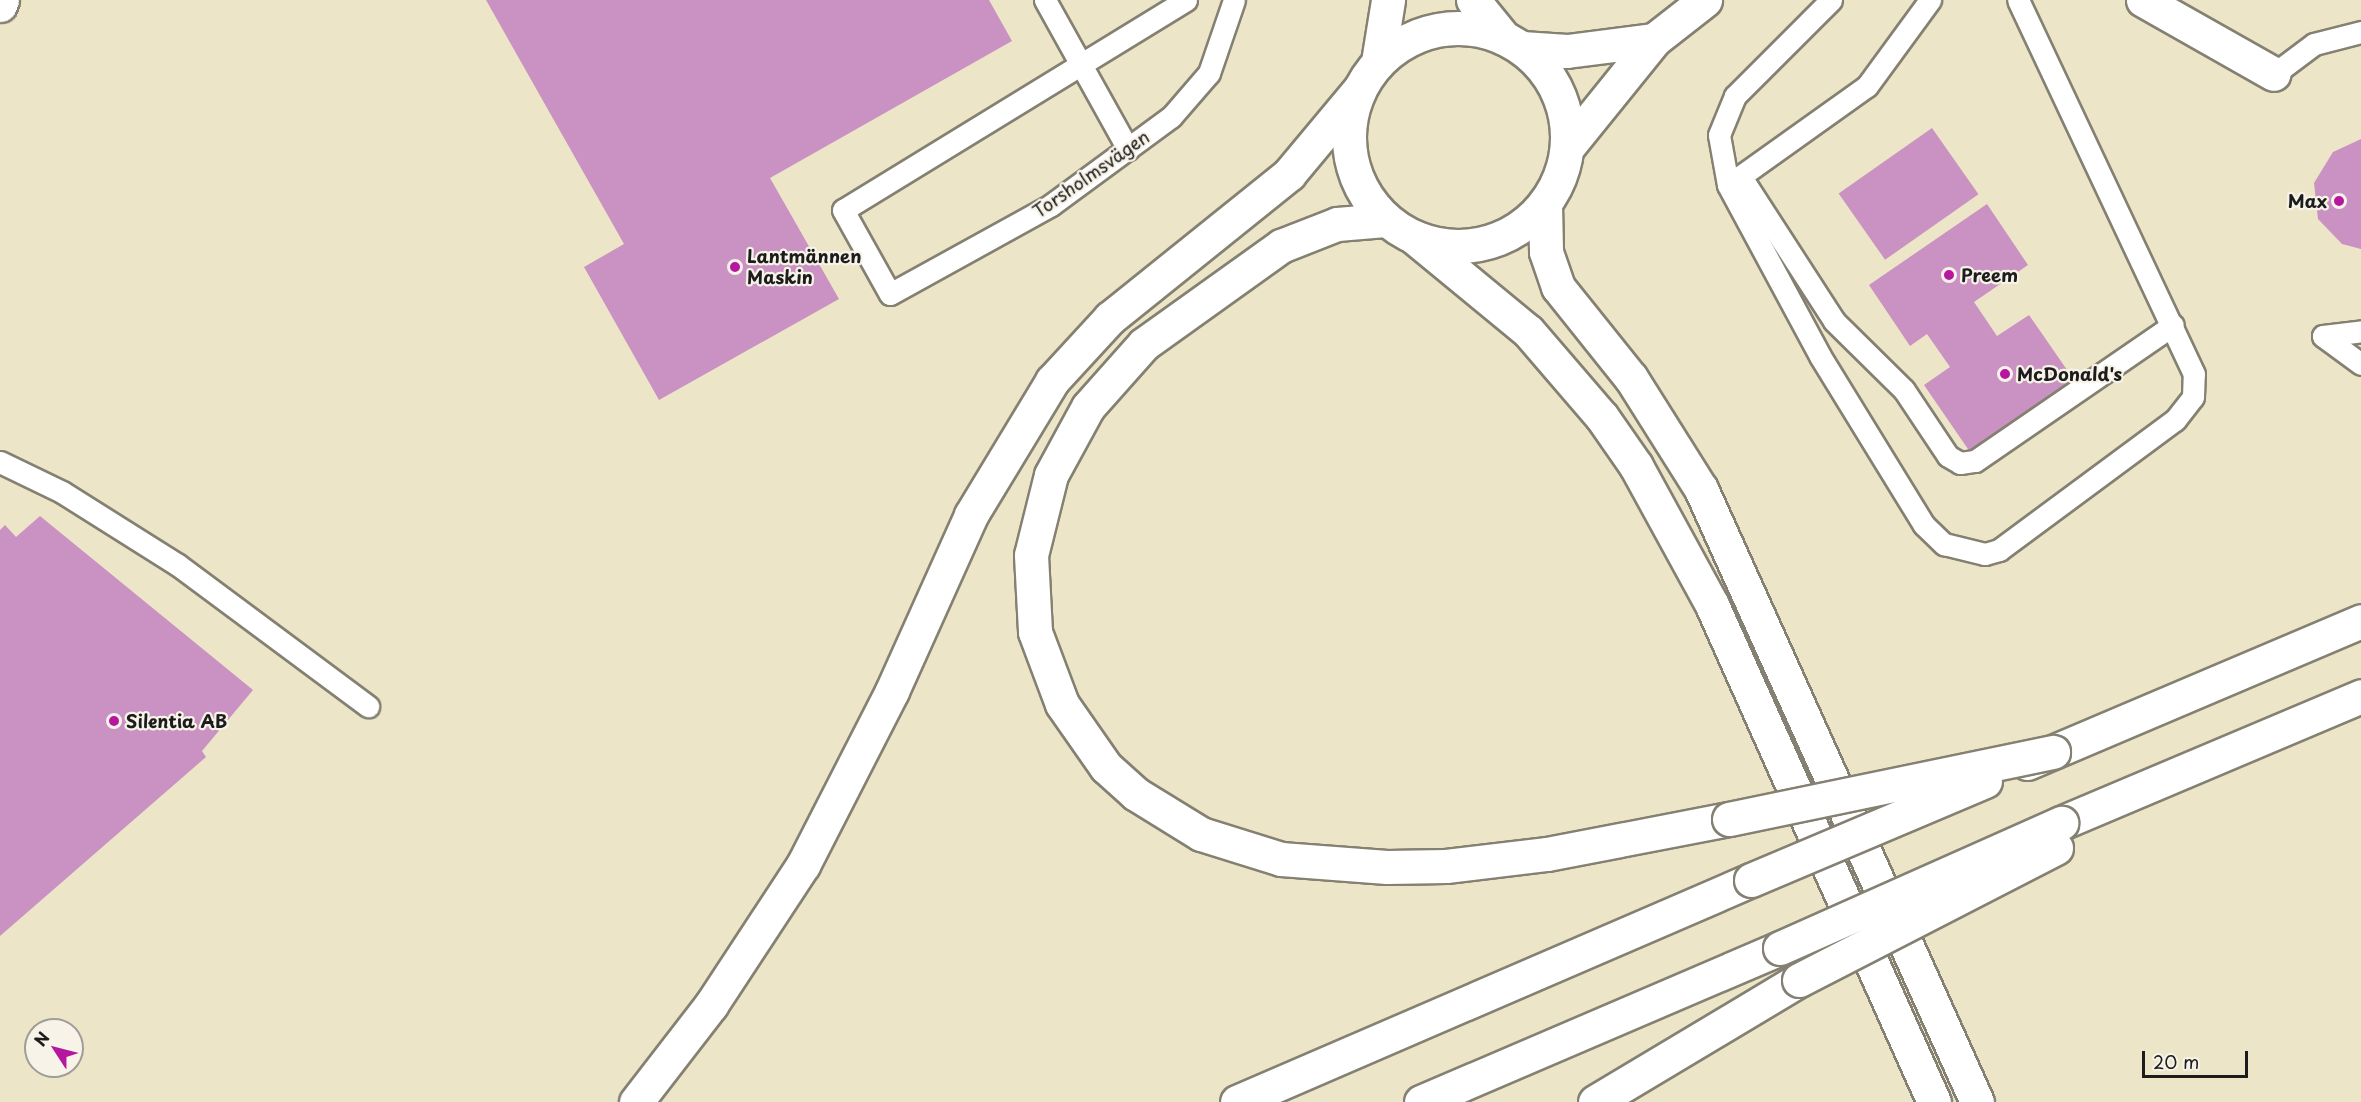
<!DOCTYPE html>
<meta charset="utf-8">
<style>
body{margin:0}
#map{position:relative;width:2361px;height:1102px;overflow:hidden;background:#ece5c7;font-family:"Playpen Sans",sans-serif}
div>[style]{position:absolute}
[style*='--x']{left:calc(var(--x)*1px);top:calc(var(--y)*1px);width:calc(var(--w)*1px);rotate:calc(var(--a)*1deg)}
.building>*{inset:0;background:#ca92c2;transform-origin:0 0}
.roads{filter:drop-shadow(2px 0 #848072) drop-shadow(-2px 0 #848072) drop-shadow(0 2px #848072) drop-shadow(0 -2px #848072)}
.lane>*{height:21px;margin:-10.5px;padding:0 10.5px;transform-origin:10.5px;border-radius:10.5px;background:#fff}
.street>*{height:33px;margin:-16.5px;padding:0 16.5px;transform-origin:16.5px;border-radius:16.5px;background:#fff}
.secondary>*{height:33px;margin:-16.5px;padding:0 16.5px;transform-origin:16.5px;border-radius:16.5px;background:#fff}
.secondary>.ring{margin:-16.5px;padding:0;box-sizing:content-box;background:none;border:33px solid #fff;border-radius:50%}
.highway>*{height:33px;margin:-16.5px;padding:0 16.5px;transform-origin:16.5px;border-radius:16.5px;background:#fff}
.bridges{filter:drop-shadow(2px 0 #848072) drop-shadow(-2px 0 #848072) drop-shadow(0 2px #848072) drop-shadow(0 -2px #848072)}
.highway-bridge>*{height:33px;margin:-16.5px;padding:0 16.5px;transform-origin:16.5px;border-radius:16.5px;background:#fff}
.dots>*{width:16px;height:16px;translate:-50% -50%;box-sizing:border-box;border:3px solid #f7f3e8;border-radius:50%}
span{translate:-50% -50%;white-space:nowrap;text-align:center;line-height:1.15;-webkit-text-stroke:4.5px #f7f3e8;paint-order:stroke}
.street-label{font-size:18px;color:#1c1c1c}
.poi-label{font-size:18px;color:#1c1c1c;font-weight:700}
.right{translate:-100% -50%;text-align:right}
.left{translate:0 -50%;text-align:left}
.north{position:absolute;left:24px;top:1018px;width:60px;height:60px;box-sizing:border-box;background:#f7f3e8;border:2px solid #9f9d96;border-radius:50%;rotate:306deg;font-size:16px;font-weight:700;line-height:24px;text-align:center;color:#1c1c1c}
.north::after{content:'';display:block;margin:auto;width:21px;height:27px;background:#b5179e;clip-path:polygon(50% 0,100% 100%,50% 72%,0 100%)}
.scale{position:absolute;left:2142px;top:1051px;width:106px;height:27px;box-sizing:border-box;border:3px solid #1c1c1c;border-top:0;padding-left:8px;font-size:18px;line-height:21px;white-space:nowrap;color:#1c1c1c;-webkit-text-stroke:4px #f7f3e8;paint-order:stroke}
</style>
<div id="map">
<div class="building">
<i style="clip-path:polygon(486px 0,989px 0,1012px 41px,770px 178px,839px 299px,659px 400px,584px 267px,624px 244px)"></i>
<i style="left:1932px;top:128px;width:81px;height:114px;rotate:55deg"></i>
<i style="clip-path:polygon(2361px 139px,2361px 249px,2342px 244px,2318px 219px,2314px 183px,2333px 152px)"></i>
<i style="clip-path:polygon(1987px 204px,2028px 265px,1974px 302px,1997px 336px,2029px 315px,2074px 380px,1970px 452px,1924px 385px,1950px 367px,1927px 334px,1910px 346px,1869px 285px)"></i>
<i style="clip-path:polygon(40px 516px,253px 690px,202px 751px,206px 757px,0 936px,0 530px,5px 525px,16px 537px)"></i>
</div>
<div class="roads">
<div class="lane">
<i style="--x:1045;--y:0;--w:171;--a:60.9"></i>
<i style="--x:1186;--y:0;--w:402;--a:148.5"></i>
<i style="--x:843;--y:210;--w:96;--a:60.8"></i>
<i style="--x:890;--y:294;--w:184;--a:-28.9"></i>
<i style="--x:1051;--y:205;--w:149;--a:-36.3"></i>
<i style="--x:1171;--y:117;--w:58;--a:-49.2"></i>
<i style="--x:1209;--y:73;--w:77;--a:-71.1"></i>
<i style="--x:1831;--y:0;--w:136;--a:135"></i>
<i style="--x:1735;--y:96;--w:42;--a:112.3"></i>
<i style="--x:1719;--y:135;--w:51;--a:79.8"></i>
<i style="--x:1728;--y:185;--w:194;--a:61.7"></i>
<i style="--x:1820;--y:356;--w:198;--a:58.4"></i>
<i style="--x:1924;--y:525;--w:28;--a:44"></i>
<i style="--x:1944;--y:544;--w:42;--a:13.7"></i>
<i style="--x:1985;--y:554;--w:15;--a:-16"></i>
<i style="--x:1999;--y:550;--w:219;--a:-36.5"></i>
<i style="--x:2175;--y:420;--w:29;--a:-52"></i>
<i style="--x:2193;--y:397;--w:23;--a:-88"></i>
<i style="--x:2194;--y:374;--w:413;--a:-115.2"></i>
<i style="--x:2274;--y:74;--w:50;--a:-36.9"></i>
<i style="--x:2314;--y:44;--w:49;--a:-14.3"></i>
<i style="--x:1741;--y:177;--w:171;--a:57.1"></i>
<i style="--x:1834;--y:321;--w:98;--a:44.6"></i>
<i style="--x:1904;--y:390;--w:79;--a:56.3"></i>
<i style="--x:1948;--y:456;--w:14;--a:30"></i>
<i style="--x:1960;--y:463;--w:15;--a:-8"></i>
<i style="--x:1975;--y:461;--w:240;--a:-34.5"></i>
<i style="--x:1731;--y:183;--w:167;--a:-35.5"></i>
<i style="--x:1867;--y:86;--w:107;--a:-53.8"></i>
<i style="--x:2323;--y:336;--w:47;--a:36.4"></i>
<i style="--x:2323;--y:336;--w:38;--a:-7"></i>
<i style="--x:0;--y:462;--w:69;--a:25.8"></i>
<i style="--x:62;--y:492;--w:137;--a:32.2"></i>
<i style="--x:178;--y:565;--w:237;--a:36.6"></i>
</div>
<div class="street">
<i style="--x:2143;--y:0;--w:150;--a:29.5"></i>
<i style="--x:0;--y:5;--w:5;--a:-68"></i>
<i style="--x:1522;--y:48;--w:45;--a:3.8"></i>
<i style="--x:1567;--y:51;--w:88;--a:-7.2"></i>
<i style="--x:1567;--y:148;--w:139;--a:-51.1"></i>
<i style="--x:1654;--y:40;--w:65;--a:-38.1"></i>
</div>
<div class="secondary">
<i style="--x:1473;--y:0;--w:49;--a:50.8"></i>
<i class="ring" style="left:1349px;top:28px;width:185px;height:185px"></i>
<i style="--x:1378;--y:62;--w:63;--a:-80.8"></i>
<i style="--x:1545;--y:203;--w:49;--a:88.8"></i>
<i style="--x:1546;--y:252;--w:37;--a:71"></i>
<i style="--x:1558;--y:287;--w:117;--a:51.3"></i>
<i style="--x:1631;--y:378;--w:131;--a:57.8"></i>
<i style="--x:1701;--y:489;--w:672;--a:65.76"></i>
<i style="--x:1415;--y:238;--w:146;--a:39.5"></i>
<i style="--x:1528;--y:331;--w:113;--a:49.3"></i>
<i style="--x:1602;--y:417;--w:60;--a:55.2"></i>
<i style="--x:1636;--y:466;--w:158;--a:61.3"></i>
<i style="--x:1712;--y:605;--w:544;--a:65.93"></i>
</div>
<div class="highway">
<i style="--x:1385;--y:220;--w:48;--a:175.2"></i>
<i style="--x:1337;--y:224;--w:60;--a:158.6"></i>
<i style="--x:1281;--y:246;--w:168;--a:144.4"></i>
<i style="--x:1144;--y:344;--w:84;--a:131.6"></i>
<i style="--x:1088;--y:407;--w:77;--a:118.6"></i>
<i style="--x:1051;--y:475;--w:82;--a:104"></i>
<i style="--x:1031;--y:555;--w:77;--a:87"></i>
<i style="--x:1035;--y:632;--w:77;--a:69.4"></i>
<i style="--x:1062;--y:704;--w:77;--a:55.1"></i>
<i style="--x:1106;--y:767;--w:40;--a:42"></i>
<i style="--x:1136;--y:794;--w:76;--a:31.6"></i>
<i style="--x:1201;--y:834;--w:84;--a:17.4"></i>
<i style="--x:1281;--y:859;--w:106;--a:4.3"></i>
<i style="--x:1387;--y:867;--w:59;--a:-1"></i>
<i style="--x:1446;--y:866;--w:102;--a:-6.8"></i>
<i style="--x:1547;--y:854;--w:185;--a:-10.9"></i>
<i style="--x:2027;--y:763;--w:363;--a:-23"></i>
<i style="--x:2061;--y:823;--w:326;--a:-22.9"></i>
<i style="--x:636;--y:1102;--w:123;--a:-52.3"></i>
<i style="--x:711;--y:1005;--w:168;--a:-56.7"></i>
<i style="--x:803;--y:865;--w:195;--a:-62.9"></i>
<i style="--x:892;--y:691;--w:193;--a:-65.8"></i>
<i style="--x:971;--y:515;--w:157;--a:-58.8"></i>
<i style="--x:1052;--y:381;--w:86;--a:-47.4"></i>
<i style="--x:1110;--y:318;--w:230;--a:-38.8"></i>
<i style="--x:1289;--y:174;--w:109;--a:-50.2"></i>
<i style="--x:1237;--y:1102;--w:560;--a:-23.36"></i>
<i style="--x:1421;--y:1102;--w:391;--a:-23.2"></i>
<i style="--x:1595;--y:1102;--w:238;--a:-30.9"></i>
</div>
</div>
<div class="bridges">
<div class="highway-bridge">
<i style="--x:1729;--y:819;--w:331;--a:-11.7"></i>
<i style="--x:1751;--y:880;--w:254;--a:-22.9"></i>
<i style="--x:1780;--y:948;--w:308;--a:-24"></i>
<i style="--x:1799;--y:980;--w:289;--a:-27.2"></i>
</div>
</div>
<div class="dots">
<i style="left:2339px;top:201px;background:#b5179e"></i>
<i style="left:735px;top:267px;background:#b5179e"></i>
<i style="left:1949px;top:275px;background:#b5179e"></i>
<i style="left:2005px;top:374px;background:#b5179e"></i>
<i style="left:114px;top:721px;background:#b5179e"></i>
</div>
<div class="street-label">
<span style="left:1091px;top:174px;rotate:-35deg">Torsholmsvägen</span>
</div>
<div class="poi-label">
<span class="right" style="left:2327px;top:201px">Max</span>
<span class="left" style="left:747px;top:267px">Lantmännen<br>Maskin</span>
<span class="left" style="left:1961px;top:275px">Preem</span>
<span class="left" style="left:2017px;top:374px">McDonald's</span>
<span class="left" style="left:126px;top:721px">Silentia AB</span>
</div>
<div class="north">N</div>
<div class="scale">20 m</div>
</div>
